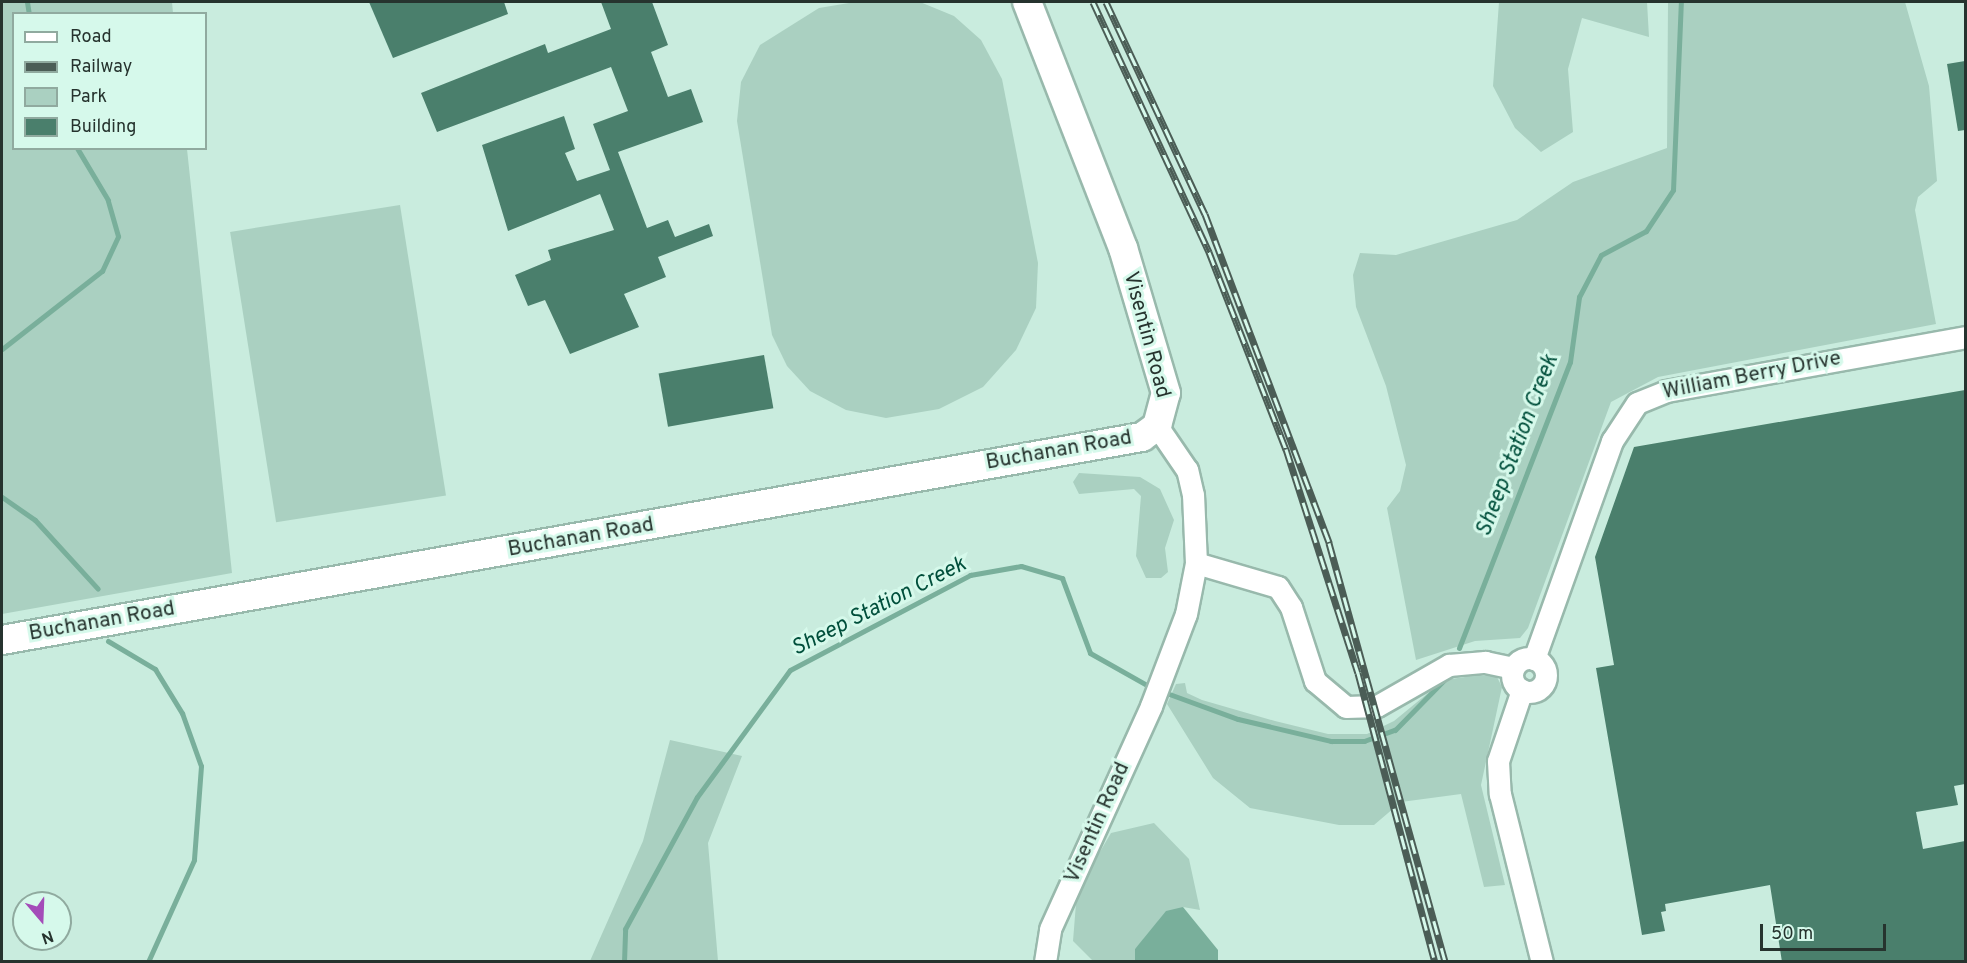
<!DOCTYPE html>
<style>
body{margin:0}
#map{position:relative;width:1967px;height:963px;overflow:hidden;background:#c9ecde;font-family:Overpass,sans-serif}
div>[style]{position:absolute}
[style*='--x']{left:calc(var(--x)*1px);top:calc(var(--y)*1px);width:calc(var(--w)*1px);rotate:calc(var(--a)*1deg)}
.green>*{inset:0;background:#aad0c1;transform-origin:0 0}
.water>*{inset:0;background:#79af9b}
.stream>*{height:5px;margin:-2.5px;padding:0 2.5px;transform-origin:2.5px;border-radius:2.5px;background:#79af9b}
.building>*{inset:0;background:#4a7f6c;transform-origin:0 0}
.roads{filter:drop-shadow(2px 0 #98b9ac) drop-shadow(-2px 0 #98b9ac) drop-shadow(0 2px #98b9ac) drop-shadow(0 -2px #98b9ac)}
.minor>*{height:21px;margin:-10.5px;padding:0 10.5px;transform-origin:10.5px;border-radius:10.5px;background:#fff}
.minor>.ring{margin:-10.5px;padding:0;box-sizing:content-box;background:none;border:21px solid #fff;border-radius:50%}
.secondary>*{height:28px;margin:-14px;padding:0 14px;transform-origin:14px;border-radius:14px;background:#fff}
.rail>*{height:7px;margin-top:-3.5px;transform-origin:0;background:repeating-linear-gradient(90deg,#d6f9eb 0 14px,#4b5d56 0 28px);box-sizing:border-box;border-block:2px solid #4b5d56}
span{translate:-50% -50%;white-space:nowrap;text-align:center;line-height:1.15;-webkit-text-stroke:6px #d6f9eb;paint-order:stroke}
.street-label{font-size:21px;color:#26332e}
.water-label{font-size:22px;color:#004f3b;font-style:italic}
.frame{position:absolute;inset:0;border:3px solid #26332e;pointer-events:none}
.legend{position:absolute;left:12px;top:12px;width:195px;height:138px;box-sizing:border-box;background:#d6f9eb;border:2px solid #90aa9f;margin:0;padding:8px 10px;list-style:none;font-size:18px;color:#26332e}
.legend li{display:flex;align-items:center;gap:12px;height:30px}
.legend b{width:30px;border:2px solid #90aa9f}
.north{position:absolute;left:12px;top:891px;width:60px;height:60px;box-sizing:border-box;background:#d6f9eb;border:2px solid #90aa9f;border-radius:50%;rotate:161deg;font-size:16px;font-weight:700;line-height:24px;text-align:center;color:#26332e}
.north::after{content:'';display:block;margin:auto;width:21px;height:27px;background:#a44cb9;clip-path:polygon(50% 0,100% 100%,50% 72%,0 100%)}
.scale{position:absolute;left:1760px;top:924px;width:126px;height:27px;box-sizing:border-box;border:3px solid #26332e;border-top:0;padding-left:8px;font-size:18px;line-height:21px;white-space:nowrap;color:#26332e;-webkit-text-stroke:4px #d6f9eb;paint-order:stroke}
</style>
<div id="map">
<div class="green">
<i style="clip-path:polygon(2px 2px,172px 2px,173px 13px,14px 14px,14px 148px,187px 149px,232px 573px,2px 614px)"></i>
<i style="clip-path:polygon(855px 2px,920px 2px,954px 16px,981px 40px,1002px 79px,1038px 263px,1036px 308px,1016px 350px,983px 387px,939px 409px,886px 418px,846px 410px,810px 391px,787px 366px,772px 335px,737px 121px,741px 82px,760px 45px,819px 8px)"></i>
<i style="clip-path:polygon(1499px 2px,1647px 2px,1649px 37px,1582px 18px,1568px 69px,1573px 132px,1541px 152px,1515px 128px,1493px 86px)"></i>
<i style="clip-path:polygon(1668px 2px,1905px 2px,1929px 86px,1937px 181px,1918px 197px,1915px 210px,1936px 324px,1658px 377px,1611px 402px,1528px 628px,1520px 638px,1475px 641px,1416px 660px,1387px 508px,1400px 491px,1406px 465px,1386px 386px,1356px 307px,1353px 275px,1360px 253px,1396px 255px,1517px 220px,1573px 182px,1667px 148px)"></i>
<i style="left:400px;top:205px;width:294px;height:172px;rotate:81deg"></i>
<i style="clip-path:polygon(1079px 473px,1140px 477px,1160px 489px,1174px 520px,1165px 548px,1168px 572px,1161px 578px,1146px 578px,1136px 556px,1141px 496px,1134px 489px,1079px 494px,1073px 482px)"></i>
<i style="clip-path:polygon(1479px 675px,1497px 677px,1502px 687px,1481px 785px,1505px 885px,1484px 887px,1461px 794px,1401px 802px,1374px 825px,1339px 825px,1250px 808px,1213px 778px,1167px 704px,1176px 684px,1185px 683px,1187px 693px,1202px 700px,1275px 721px,1328px 734px,1367px 734px,1394px 721px,1444px 680px)"></i>
<i style="clip-path:polygon(670px 740px,742px 756px,708px 843px,718px 961px,590px 961px,643px 841px)"></i>
<i style="clip-path:polygon(1154px 823px,1189px 859px,1200px 910px,1183px 907px,1135px 949px,1135px 961px,1093px 961px,1073px 941px,1077px 891px,1111px 833px)"></i>
</div>
<div class="water">
<i style="clip-path:polygon(1183px 907px,1218px 950px,1218px 961px,1135px 961px,1135px 949px,1166px 911px)"></i>
</div>
<div class="stream">
<i style="--x:27;--y:2;--w:12;--a:81"></i>
<i style="--x:2;--y:349;--w:127;--a:-38"></i>
<i style="--x:102;--y:271;--w:38;--a:-65"></i>
<i style="--x:118;--y:236;--w:37;--a:-106"></i>
<i style="--x:108;--y:200;--w:61;--a:-120.8"></i>
<i style="--x:2;--y:497;--w:40;--a:34.9"></i>
<i style="--x:35;--y:520;--w:93;--a:47.6"></i>
<i style="--x:108;--y:641;--w:55;--a:30.8"></i>
<i style="--x:155;--y:669;--w:52;--a:58.5"></i>
<i style="--x:182;--y:713;--w:56;--a:70.3"></i>
<i style="--x:201;--y:766;--w:94;--a:94.3"></i>
<i style="--x:194;--y:860;--w:112;--a:114.3"></i>
<i style="--x:1459;--y:648;--w:307;--a:-68.8"></i>
<i style="--x:1570;--y:362;--w:66;--a:-82.1"></i>
<i style="--x:1579;--y:297;--w:47;--a:-62.4"></i>
<i style="--x:1601;--y:255;--w:51;--a:-28.1"></i>
<i style="--x:1646;--y:231;--w:49;--a:-56.6"></i>
<i style="--x:1673;--y:190;--w:188;--a:-87.6"></i>
<i style="--x:1161;--y:691;--w:82;--a:20"></i>
<i style="--x:1238;--y:719;--w:96;--a:13.3"></i>
<i style="--x:1331;--y:741;--w:33;--a:0"></i>
<i style="--x:1364;--y:741;--w:33;--a:-20"></i>
<i style="--x:1395;--y:730;--w:70;--a:-45.6"></i>
<i style="--x:624;--y:962;--w:33;--a:-88"></i>
<i style="--x:625;--y:929;--w:150;--a:-61.4"></i>
<i style="--x:697;--y:797;--w:157;--a:-53.8"></i>
<i style="--x:790;--y:670;--w:204;--a:-27.8"></i>
<i style="--x:970;--y:575;--w:52;--a:-10"></i>
<i style="--x:1021;--y:566;--w:43;--a:16.3"></i>
<i style="--x:1062;--y:578;--w:80;--a:69.5"></i>
<i style="--x:1090;--y:653;--w:71;--a:29.4"></i>
</div>
<div class="building">
<i style="clip-path:polygon(369px 2px,504px 2px,508px 14px,393px 58px)"></i>
<i style="clip-path:polygon(601px 2px,652px 2px,668px 45px,651px 52px,668px 97px,691px 89px,703px 122px,618px 152px,647px 228px,668px 220px,675px 237px,709px 224px,713px 236px,658px 257px,666px 277px,624px 294px,639px 327px,570px 354px,545px 300px,528px 306px,515px 275px,551px 260px,548px 250px,614px 230px,600px 194px,508px 231px,482px 145px,564px 116px,575px 149px,565px 153px,577px 181px,610px 170px,593px 124px,628px 111px,611px 67px,437px 132px,421px 93px,545px 44px,548px 53px,611px 29px)"></i>
<i style="clip-path:polygon(1965px 61px,1965px 130px,1958px 131px,1947px 64px)"></i>
<i style="left:764px;top:355px;width:54px;height:107px;rotate:80deg"></i>
<i style="clip-path:polygon(1965px 390px,1965px 784px,1954px 786px,1958px 805px,1916px 812px,1923px 849px,1965px 841px,1965px 962px,1782px 962px,1770px 885px,1665px 904px,1666px 911px,1661px 912px,1665px 931px,1642px 935px,1596px 668px,1614px 665px,1595px 557px,1634px 447px)"></i>
</div>
<div class="roads">
<div class="minor">
<i style="--x:1196;--y:563;--w:85;--a:16.3"></i>
<i style="--x:1278;--y:587;--w:24;--a:57"></i>
<i style="--x:1291;--y:607;--w:78;--a:72"></i>
<i style="--x:1315;--y:681;--w:40;--a:40"></i>
<i style="--x:1346;--y:707;--w:31;--a:-2"></i>
<i style="--x:1377;--y:706;--w:83;--a:-29.7"></i>
<i style="--x:1449;--y:665;--w:36;--a:-5"></i>
<i style="--x:1485;--y:662;--w:29;--a:12"></i>
<i class="ring" style="left:1512px;top:658px;width:13px;height:13px"></i>
<i style="--x:1534;--y:659;--w:232;--a:-70.3"></i>
<i style="--x:1612;--y:441;--w:45;--a:-56.7"></i>
<i style="--x:1637;--y:403;--w:31;--a:-22"></i>
<i style="--x:1666;--y:391;--w:305;--a:-10.2"></i>
<i style="--x:1522;--y:690;--w:75;--a:108.7"></i>
<i style="--x:1498;--y:761;--w:33;--a:87"></i>
<i style="--x:1500;--y:794;--w:173;--a:76"></i>
<i style="--x:1045;--y:962;--w:33;--a:-81"></i>
<i style="--x:1050;--y:929;--w:245;--a:-65.6"></i>
<i style="--x:1151;--y:706;--w:98;--a:-69.2"></i>
<i style="--x:1186;--y:614;--w:52;--a:-78.9"></i>
<i style="--x:1196;--y:563;--w:68;--a:-92.5"></i>
<i style="--x:1193;--y:495;--w:26;--a:-103"></i>
<i style="--x:1187;--y:470;--w:53;--a:-124.3"></i>
</div>
<div class="secondary">
<i style="--x:2;--y:640;--w:1158;--a:-10.1"></i>
<i style="--x:1142;--y:437;--w:19;--a:-36"></i>
<i style="--x:1157;--y:426;--w:34;--a:-75"></i>
<i style="--x:1166;--y:393;--w:151;--a:-106.5"></i>
<i style="--x:1123;--y:248;--w:264;--a:-111.3"></i>
</div>
</div>
<div class="rail">
<i style="--x:1093;--y:2;--w:276;--a:65.1"></i>
<i style="--x:1209;--y:252;--w:212;--a:68.7"></i>
<i style="--x:1286;--y:449;--w:235;--a:72.2"></i>
<i style="--x:1358;--y:673;--w:299;--a:75.1"></i>
<i style="--x:1106;--y:2;--w:234;--a:65"></i>
<i style="--x:1205;--y:214;--w:352;--a:69.3"></i>
<i style="--x:1329;--y:543;--w:435;--a:74.5"></i>
</div>
<div class="street-label">
<span style="left:1146px;top:335px;rotate:75deg">Visentin Road</span>
<span style="left:1752px;top:376px;rotate:-11deg">William Berry Drive</span>
<span style="left:1059px;top:451px;rotate:-10deg">Buchanan Road</span>
<span style="left:581px;top:538px;rotate:-10deg">Buchanan Road</span>
<span style="left:102px;top:622px;rotate:-10deg">Buchanan Road</span>
<span style="left:1098px;top:823px;rotate:-66deg">Visentin Road</span>
</div>
<div class="water-label">
<span style="left:1518px;top:446px;rotate:-69deg">Sheep Station Creek</span>
<span style="left:879px;top:607px;rotate:-27deg">Sheep Station Creek</span>
</div>
<div class="frame"></div>
<ul class="legend">
<li><b style="height:8px;background:#fff"></b>Road</li>
<li><b style="height:8px;background:#4b5d56"></b>Railway</li>
<li><b style="height:16px;background:#aad0c1"></b>Park</li>
<li><b style="height:16px;background:#4a7f6c"></b>Building</li>
</ul>
<div class="north">N</div>
<div class="scale">50 m</div>
</div>
